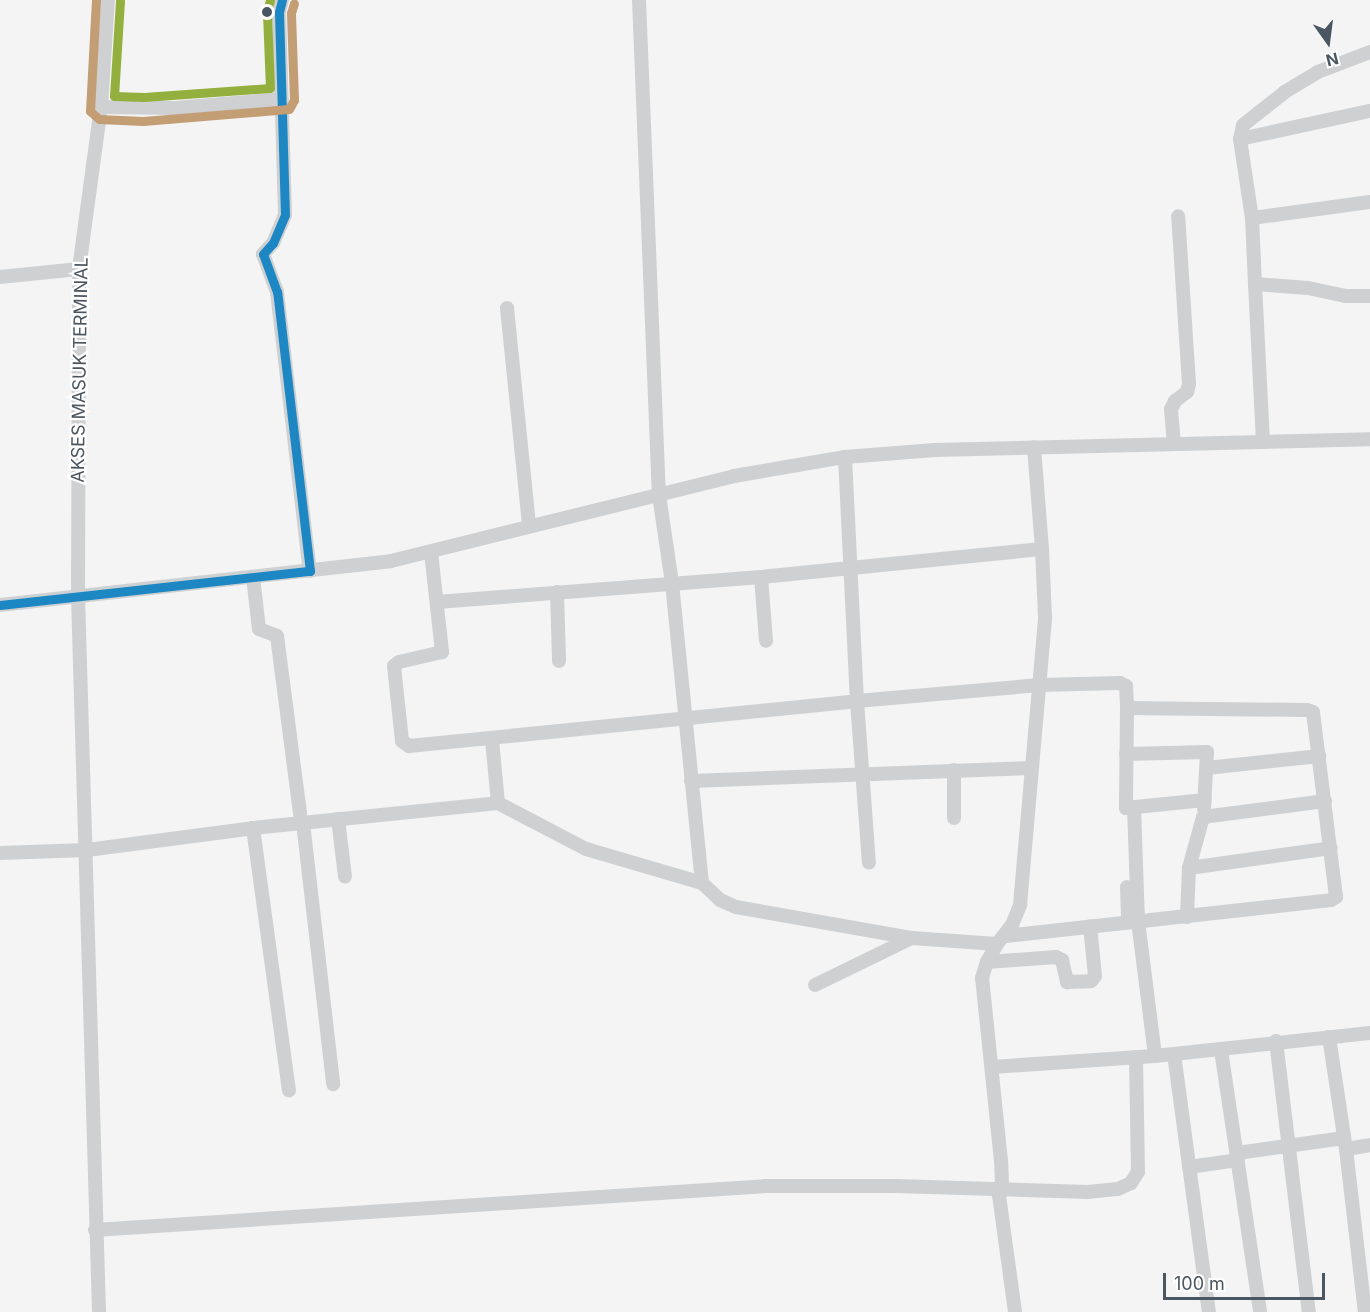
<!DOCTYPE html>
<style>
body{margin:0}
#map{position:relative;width:1370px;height:1312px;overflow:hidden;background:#f4f4f4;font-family:Inter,sans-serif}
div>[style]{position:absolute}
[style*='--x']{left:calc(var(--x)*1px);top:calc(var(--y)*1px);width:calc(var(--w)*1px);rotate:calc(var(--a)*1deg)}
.minor>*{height:14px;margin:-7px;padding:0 7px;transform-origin:7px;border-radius:7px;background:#ced0d2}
.bus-1>*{height:9px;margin:-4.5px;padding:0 4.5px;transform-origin:4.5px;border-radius:4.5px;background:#1d87c4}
.bus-2>*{height:9px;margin:-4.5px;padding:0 4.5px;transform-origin:4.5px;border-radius:4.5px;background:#c39d74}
.bus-3>*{height:9px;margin:-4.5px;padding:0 4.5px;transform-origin:4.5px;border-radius:4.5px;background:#93b03f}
.dots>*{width:16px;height:16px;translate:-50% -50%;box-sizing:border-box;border:3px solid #fff;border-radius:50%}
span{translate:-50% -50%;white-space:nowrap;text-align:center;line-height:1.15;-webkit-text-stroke:4.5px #fff;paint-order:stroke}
.street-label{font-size:18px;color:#4a5661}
.north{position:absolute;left:1298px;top:12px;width:60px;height:60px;-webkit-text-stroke:4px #fff;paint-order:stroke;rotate:166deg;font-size:16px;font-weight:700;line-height:24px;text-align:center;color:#4a5661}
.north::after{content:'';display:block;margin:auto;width:21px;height:27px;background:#4a5661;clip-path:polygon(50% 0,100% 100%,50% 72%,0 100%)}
.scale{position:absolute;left:1163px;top:1273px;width:162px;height:27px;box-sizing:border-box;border:3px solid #4a5661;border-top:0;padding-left:8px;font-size:18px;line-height:21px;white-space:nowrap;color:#4a5661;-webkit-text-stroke:4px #fff;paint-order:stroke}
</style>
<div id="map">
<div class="minor">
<i style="--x:282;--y:0;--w:12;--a:104"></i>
<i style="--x:279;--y:12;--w:203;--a:88.3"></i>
<i style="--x:285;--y:215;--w:30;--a:113"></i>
<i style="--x:273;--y:243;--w:15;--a:132"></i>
<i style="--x:263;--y:254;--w:40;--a:69.8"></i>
<i style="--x:277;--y:292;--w:281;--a:83.3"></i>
<i style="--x:639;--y:0;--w:495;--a:87.7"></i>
<i style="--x:659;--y:495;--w:89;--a:81.6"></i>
<i style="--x:672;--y:583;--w:301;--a:84.3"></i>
<i style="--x:1370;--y:52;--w:56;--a:159"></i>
<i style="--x:1318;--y:72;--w:39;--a:149"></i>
<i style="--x:1285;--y:92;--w:53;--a:141.8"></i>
<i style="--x:1243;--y:125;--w:14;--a:102"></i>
<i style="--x:1240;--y:139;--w:80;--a:81.4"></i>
<i style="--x:1252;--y:218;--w:66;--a:87.4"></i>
<i style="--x:1255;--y:284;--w:53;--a:4.3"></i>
<i style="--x:1308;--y:288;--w:38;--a:12"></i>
<i style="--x:1345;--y:296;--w:25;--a:0"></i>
<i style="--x:101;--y:107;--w:74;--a:0.8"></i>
<i style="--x:175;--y:108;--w:107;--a:-4.8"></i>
<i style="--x:1240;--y:139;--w:133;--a:-12.2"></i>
<i style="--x:1252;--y:218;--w:119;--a:-7.7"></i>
<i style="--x:0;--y:277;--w:79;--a:-5.8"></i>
<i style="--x:1255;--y:284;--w:158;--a:87.1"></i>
<i style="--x:507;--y:308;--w:218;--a:84.2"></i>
<i style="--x:1174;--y:444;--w:35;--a:-95"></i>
<i style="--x:1171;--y:409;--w:9;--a:-63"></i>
<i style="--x:1175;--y:401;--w:15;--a:-37"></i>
<i style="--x:1187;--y:392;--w:8;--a:-76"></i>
<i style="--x:1189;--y:384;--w:168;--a:-93.7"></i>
<i style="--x:845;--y:457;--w:244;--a:87.2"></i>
<i style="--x:857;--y:701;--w:162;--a:85.8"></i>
<i style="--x:431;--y:552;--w:101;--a:83.7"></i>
<i style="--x:442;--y:652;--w:44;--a:166.9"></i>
<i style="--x:399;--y:662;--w:6;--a:141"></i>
<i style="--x:394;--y:666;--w:75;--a:83.9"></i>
<i style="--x:402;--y:741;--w:9;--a:36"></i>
<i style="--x:409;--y:746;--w:450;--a:-5.7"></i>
<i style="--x:857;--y:701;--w:183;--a:-5"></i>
<i style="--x:1039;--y:685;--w:81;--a:-1.4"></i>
<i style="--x:1120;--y:683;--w:7;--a:27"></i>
<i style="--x:1126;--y:686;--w:22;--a:87"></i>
<i style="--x:1127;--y:708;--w:100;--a:90.6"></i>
<i style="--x:253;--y:577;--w:52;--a:83.4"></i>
<i style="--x:259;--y:629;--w:19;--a:21"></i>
<i style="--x:277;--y:636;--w:179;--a:82.6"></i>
<i style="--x:761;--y:577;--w:64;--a:85.5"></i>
<i style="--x:557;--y:592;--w:69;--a:88.3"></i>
<i style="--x:437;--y:602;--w:325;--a:-4.4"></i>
<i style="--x:761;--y:577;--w:282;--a:-5.7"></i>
<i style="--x:0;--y:605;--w:393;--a:-6.4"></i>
<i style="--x:391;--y:561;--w:353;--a:-13.9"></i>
<i style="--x:734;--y:476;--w:113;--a:-9.7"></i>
<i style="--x:845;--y:457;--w:90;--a:-4.4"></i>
<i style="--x:935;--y:450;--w:435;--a:-1.4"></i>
<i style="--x:1126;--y:754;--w:81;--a:-1.4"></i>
<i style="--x:1207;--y:752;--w:57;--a:93"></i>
<i style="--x:1207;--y:768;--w:113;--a:-6.1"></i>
<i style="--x:691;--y:781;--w:339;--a:-2.2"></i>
<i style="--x:1325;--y:801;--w:123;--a:172.5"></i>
<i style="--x:1203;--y:817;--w:53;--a:105.4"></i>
<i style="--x:1189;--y:868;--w:143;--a:-8"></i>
<i style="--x:498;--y:803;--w:99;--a:27.6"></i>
<i style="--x:586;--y:849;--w:121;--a:16.3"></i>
<i style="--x:702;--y:883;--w:25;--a:43"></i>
<i style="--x:720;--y:900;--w:17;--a:24"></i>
<i style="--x:736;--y:907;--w:179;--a:10"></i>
<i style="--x:912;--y:938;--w:85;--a:4"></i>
<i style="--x:1134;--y:807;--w:114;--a:88"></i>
<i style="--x:1138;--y:921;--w:136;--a:82.8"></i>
<i style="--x:1126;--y:808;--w:79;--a:-5.8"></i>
<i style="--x:954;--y:818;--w:48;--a:-90"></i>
<i style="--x:338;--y:819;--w:58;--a:83.1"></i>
<i style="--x:303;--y:823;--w:263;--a:83.4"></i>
<i style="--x:253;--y:828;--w:265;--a:82.2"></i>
<i style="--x:0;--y:853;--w:87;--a:-2"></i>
<i style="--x:87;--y:850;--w:167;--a:-7.5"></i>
<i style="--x:253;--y:828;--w:246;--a:-5.8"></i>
<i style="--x:498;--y:803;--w:64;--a:-95.4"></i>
<i style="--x:1127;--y:887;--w:35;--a:88"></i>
<i style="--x:1187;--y:917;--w:49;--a:-87.7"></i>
<i style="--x:1006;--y:936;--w:327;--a:-6.3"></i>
<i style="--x:1331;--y:900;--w:6;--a:-31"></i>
<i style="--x:1336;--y:897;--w:186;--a:-97.1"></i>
<i style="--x:1313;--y:712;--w:6;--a:-162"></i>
<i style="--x:1307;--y:710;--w:180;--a:-179.4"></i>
<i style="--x:987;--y:962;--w:69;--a:-4.1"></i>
<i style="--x:1056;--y:957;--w:7;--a:27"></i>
<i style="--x:1062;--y:960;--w:23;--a:77"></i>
<i style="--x:1067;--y:982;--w:24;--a:-2"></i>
<i style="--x:1091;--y:981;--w:6;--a:-51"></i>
<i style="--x:1095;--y:976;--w:50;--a:-95.7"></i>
<i style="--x:815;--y:985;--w:108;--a:-25.9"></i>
<i style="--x:1329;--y:1037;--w:113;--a:81.4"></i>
<i style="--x:1346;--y:1149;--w:164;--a:83.4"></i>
<i style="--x:1276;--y:1041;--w:273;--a:83.1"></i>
<i style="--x:1221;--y:1050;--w:265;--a:81.5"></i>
<i style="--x:1174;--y:1054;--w:260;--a:82.3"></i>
<i style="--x:992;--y:1067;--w:163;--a:-3.9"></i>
<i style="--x:1155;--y:1056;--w:216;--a:-6.1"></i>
<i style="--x:1346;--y:1149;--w:24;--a:-9"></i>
<i style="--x:1237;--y:1153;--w:108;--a:-8"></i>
<i style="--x:1189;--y:1167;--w:49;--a:-8.1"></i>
<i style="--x:95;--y:1230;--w:672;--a:-3.75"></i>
<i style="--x:766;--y:1186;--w:130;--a:0"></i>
<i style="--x:896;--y:1186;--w:192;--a:1.8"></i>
<i style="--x:1088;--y:1192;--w:30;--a:-6"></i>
<i style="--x:1118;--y:1189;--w:14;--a:-25"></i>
<i style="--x:1131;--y:1183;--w:13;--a:-58"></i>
<i style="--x:1138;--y:1172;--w:115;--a:-91"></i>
<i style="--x:99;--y:1312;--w:715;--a:-91.68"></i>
<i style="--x:78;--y:597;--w:328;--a:-89.8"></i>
<i style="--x:79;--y:269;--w:163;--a:-82.3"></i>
<i style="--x:101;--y:107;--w:107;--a:-86.3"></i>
<i style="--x:1015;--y:1312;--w:118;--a:-97.8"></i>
<i style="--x:999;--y:1195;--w:10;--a:-73"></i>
<i style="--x:1002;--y:1185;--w:24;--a:-92"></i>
<i style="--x:1001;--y:1161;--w:184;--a:-95.9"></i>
<i style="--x:982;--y:978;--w:17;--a:-73"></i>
<i style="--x:987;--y:962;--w:21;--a:-61"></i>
<i style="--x:997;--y:944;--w:24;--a:-52"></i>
<i style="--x:1012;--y:925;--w:22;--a:-68"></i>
<i style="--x:1020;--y:905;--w:289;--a:-85"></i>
<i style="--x:1045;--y:617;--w:68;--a:-92.5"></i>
<i style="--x:1042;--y:549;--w:102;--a:-94.5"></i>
</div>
<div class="bus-1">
<i style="--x:0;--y:605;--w:312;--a:-6.3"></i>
<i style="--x:310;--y:571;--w:281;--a:-96.7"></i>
<i style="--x:277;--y:292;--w:40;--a:-110.2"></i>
<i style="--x:263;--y:254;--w:15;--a:-48"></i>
<i style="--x:273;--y:243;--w:30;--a:-67"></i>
<i style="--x:285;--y:215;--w:203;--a:-91.7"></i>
<i style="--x:279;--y:12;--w:12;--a:-76"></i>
</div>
<div class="bus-2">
<i style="--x:96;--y:0;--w:111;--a:93.1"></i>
<i style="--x:90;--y:111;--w:12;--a:42"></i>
<i style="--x:99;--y:119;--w:44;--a:2.6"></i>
<i style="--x:143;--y:121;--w:146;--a:-4.7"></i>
<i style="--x:289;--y:109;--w:10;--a:-61"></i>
<i style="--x:294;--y:100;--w:87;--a:-92"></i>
<i style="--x:291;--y:13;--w:10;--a:-73"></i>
</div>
<div class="bus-3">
<i style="--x:120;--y:1;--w:95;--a:93.6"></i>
<i style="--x:114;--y:96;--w:30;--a:2"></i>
<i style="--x:144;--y:97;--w:126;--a:-4.1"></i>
<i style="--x:270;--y:88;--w:76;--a:-92.3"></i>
<i style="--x:267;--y:12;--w:12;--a:-76"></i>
</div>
<div class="dots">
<i style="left:267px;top:12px;background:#4a5661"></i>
</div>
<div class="street-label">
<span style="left:80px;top:370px;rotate:-89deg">AKSES MASUK TERMINAL</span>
</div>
<div class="north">N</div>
<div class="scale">100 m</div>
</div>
